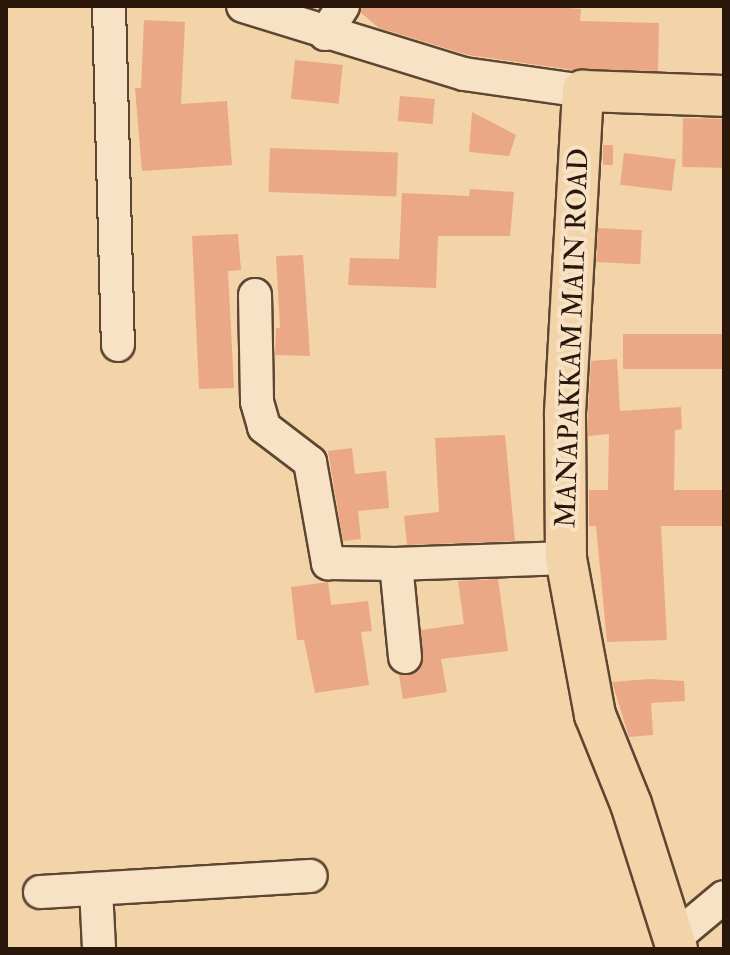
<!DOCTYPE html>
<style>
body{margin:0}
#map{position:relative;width:730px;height:955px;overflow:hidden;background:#f3d3a8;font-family:"IM FELL Double Pica",serif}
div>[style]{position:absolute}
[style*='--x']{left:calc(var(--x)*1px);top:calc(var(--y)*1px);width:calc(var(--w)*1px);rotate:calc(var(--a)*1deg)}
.building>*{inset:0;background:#eaa886;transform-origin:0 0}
.roads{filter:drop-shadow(2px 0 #5d4632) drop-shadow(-2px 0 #5d4632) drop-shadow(0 2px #5d4632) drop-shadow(0 -2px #5d4632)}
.minor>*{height:32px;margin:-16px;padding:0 16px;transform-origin:16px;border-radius:16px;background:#f7e2c6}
.major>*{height:40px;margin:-20px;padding:0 20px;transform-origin:20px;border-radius:20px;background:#f3d3a8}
span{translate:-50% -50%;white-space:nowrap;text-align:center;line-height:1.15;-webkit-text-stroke:8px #f7e2c6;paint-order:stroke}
.street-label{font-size:28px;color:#2b170a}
.frame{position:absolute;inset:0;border:8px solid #2b170a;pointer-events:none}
</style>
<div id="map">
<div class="building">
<i style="clip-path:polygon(362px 6px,545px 6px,581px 9px,580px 21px,659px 23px,658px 71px,573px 70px,468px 55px,379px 28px,360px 12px)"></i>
<i style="clip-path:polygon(144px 20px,185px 22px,181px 104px,227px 101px,232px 165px,142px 171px,135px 88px,141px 88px)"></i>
<i style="left:295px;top:60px;width:48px;height:39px;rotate:6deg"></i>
<i style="left:400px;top:96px;width:35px;height:25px;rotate:5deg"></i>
<i style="clip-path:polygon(472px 112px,516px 135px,509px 156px,469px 152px)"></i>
<i style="left:683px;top:118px;width:41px;height:49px;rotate:1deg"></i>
<i style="left:603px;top:145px;width:10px;height:20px"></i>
<i style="left:270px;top:148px;width:128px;height:44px;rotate:2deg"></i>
<i style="left:624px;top:153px;width:52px;height:32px;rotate:7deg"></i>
<i style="clip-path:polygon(470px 189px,514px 192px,510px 236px,438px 236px,436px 288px,348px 285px,350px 258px,399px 259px,402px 193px,469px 196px)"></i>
<i style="left:598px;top:228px;width:44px;height:34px;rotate:3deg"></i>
<i style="clip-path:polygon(238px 234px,241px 270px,228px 271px,234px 388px,199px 389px,192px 236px)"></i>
<i style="clip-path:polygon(303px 255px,310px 356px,275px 355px,276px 328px,280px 328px,276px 256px)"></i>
<i style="left:724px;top:334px;width:35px;height:101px;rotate:90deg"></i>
<i style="clip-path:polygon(617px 359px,620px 411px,681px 407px,682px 429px,675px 430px,674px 490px,724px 490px,724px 526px,661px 526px,667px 640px,607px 642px,596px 526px,589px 526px,589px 490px,608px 490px,609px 434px,588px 436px,588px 414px,591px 361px)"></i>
<i style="clip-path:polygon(505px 435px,515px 541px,407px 545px,404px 516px,439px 512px,435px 438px)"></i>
<i style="clip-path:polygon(352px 448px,355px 474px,386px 471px,389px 508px,358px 511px,361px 539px,343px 541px,328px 451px)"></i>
<i style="clip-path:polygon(498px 579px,508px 651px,441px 659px,447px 692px,403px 699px,399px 675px,415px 673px,422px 666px,421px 630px,464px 624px,458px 581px)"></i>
<i style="clip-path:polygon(328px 582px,331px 605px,368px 601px,372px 631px,361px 632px,369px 685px,315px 693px,304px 640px,297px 640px,291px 587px)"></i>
<i style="clip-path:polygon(649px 679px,684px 681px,685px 701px,651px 703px,653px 735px,629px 737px,612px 682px)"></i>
</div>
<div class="roads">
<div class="minor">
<i style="--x:109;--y:6;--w:339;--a:88.5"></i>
<i style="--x:243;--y:6;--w:231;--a:17.1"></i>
<i style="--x:464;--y:74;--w:120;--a:8.1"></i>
<i style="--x:325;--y:34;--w:33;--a:-57"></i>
<i style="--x:255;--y:295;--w:107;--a:88.9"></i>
<i style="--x:257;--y:402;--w:26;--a:74"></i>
<i style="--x:264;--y:427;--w:58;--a:37.3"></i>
<i style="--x:310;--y:462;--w:103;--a:79.9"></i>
<i style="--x:328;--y:563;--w:68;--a:0.8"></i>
<i style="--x:405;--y:657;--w:93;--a:-95.5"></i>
<i style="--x:396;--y:564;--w:170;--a:-2"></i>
<i style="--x:96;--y:889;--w:60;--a:87.1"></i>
<i style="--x:40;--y:892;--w:271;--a:-3.4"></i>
<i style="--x:676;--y:937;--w:62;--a:-39.8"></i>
</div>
<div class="major">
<i style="--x:677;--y:949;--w:152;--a:-107.6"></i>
<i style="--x:631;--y:804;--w:96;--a:-112"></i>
<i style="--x:595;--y:715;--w:160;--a:-100.5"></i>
<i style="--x:566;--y:558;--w:145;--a:-90.4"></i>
<i style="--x:565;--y:413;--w:323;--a:-86.8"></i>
<i style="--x:583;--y:91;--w:141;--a:2"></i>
</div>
</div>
<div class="street-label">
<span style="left:573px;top:338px;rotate:-88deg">MANAPAKKAM MAIN ROAD</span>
</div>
<div class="frame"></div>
</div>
